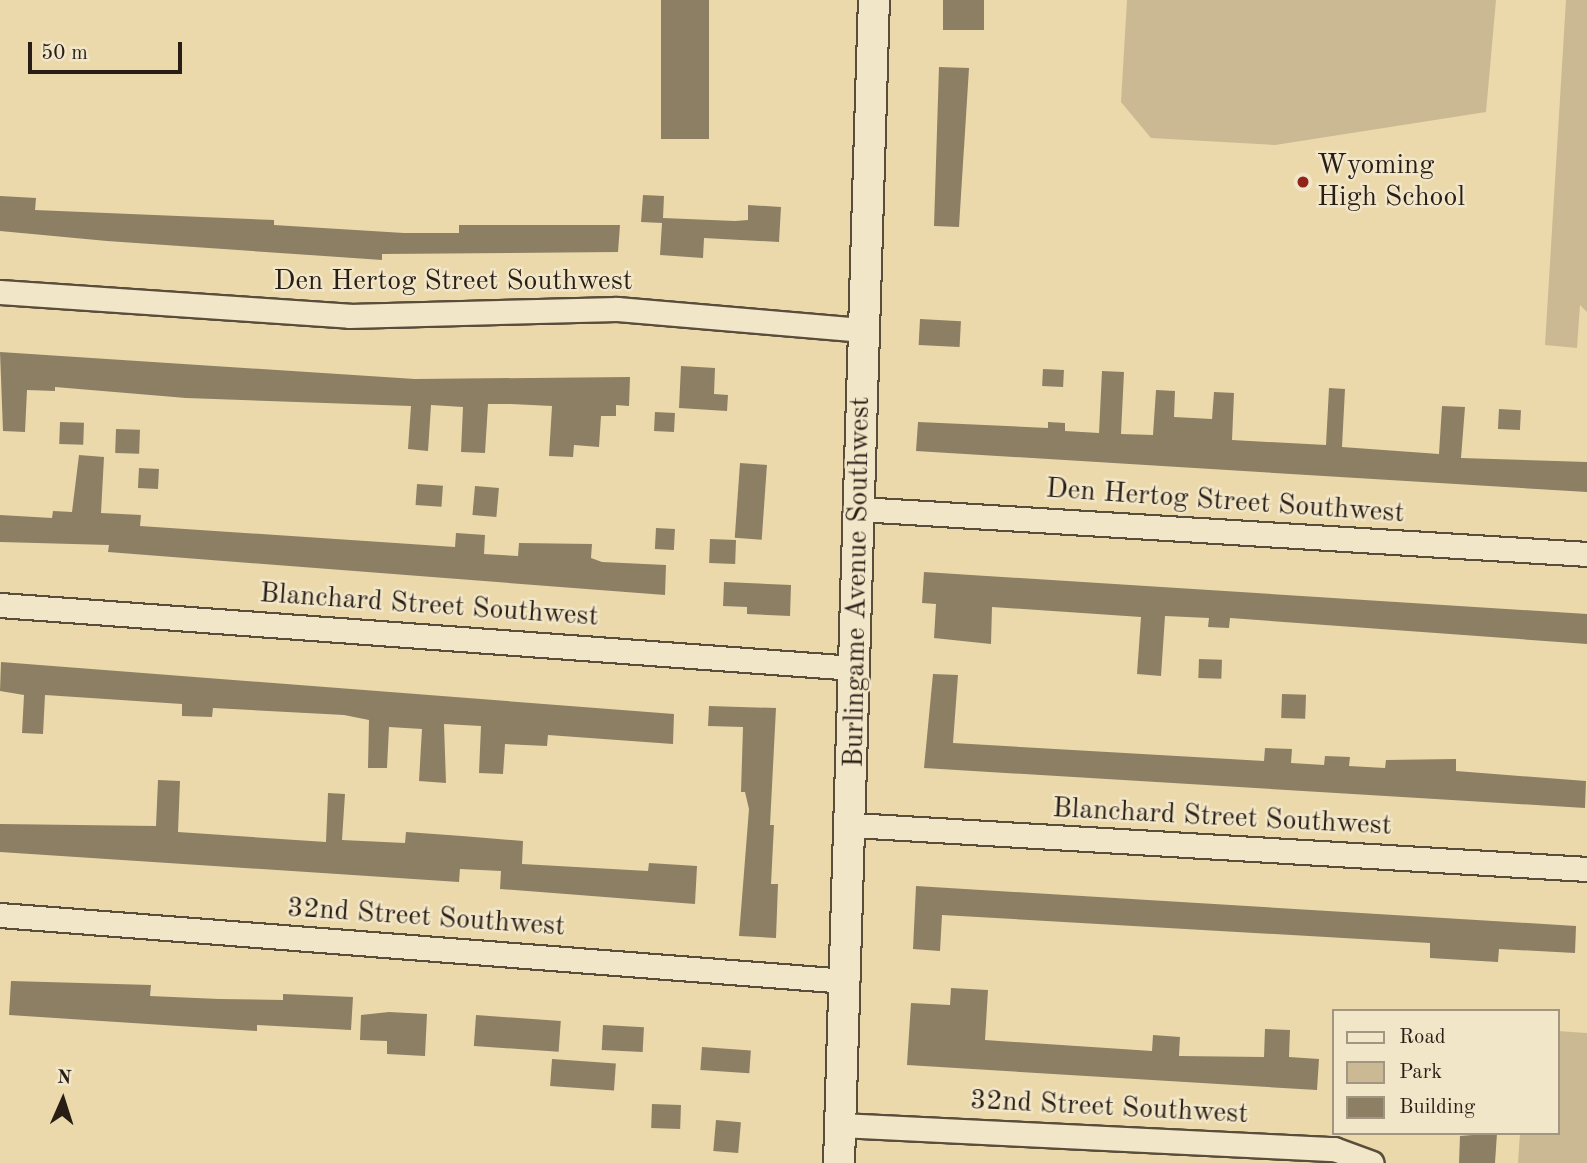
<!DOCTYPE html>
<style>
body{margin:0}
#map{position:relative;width:1587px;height:1163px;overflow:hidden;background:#ebd9ac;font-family:"Old Standard TT",serif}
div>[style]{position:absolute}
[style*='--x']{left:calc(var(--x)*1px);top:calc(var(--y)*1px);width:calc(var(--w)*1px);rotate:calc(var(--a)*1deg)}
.green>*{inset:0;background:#cab992}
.building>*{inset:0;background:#8d7f64;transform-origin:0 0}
.roads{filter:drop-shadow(2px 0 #594d3b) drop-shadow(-2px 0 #594d3b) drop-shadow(0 2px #594d3b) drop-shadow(0 -2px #594d3b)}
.minor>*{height:23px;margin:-11.5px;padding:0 11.5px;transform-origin:11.5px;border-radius:11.5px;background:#f2e6c9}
.tertiary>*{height:30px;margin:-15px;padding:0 15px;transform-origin:15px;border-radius:15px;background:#f2e6c9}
.dots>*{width:19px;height:19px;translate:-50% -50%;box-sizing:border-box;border:4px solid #f2e6c9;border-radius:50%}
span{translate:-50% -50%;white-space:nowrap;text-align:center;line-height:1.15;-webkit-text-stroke:5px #f2e6c9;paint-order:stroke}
.poi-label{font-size:28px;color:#281e15}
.left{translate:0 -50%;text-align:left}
.street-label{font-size:28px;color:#281e15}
.legend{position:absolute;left:1332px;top:1009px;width:228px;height:126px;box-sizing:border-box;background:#f2e6c9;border:2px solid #a19681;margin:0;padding:9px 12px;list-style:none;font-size:21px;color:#281e15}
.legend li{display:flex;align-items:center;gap:14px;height:35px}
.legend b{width:35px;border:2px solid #a19681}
.north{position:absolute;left:28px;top:1065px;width:70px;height:70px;-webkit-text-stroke:5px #f2e6c9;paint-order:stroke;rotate:3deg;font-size:19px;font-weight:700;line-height:28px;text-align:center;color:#281e15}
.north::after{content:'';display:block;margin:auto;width:24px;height:32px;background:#281e15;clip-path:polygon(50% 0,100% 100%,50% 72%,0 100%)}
.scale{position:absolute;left:28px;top:42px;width:154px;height:32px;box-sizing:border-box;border:4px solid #281e15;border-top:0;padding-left:9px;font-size:21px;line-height:24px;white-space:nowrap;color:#281e15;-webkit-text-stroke:5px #f2e6c9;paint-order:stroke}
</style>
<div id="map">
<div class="green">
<i style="clip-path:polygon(1127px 0,1496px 0,1486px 112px,1275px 145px,1151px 138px,1121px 102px)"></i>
<i style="clip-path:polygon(1566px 0,1587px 0,1587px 312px,1580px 305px,1577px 348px,1545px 345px)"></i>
<i style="clip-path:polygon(1557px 1031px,1587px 1033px,1587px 1163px,1518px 1163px,1520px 1133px,1557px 1133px)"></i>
</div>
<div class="building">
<i style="left:661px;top:0;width:48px;height:139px"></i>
<i style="left:943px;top:0;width:41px;height:30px"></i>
<i style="clip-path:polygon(939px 67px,969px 68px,959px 227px,934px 226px)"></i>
<i style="clip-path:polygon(643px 195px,664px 196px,663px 218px,735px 221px,748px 220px,748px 205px,781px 207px,779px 242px,704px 238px,703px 258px,660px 255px,662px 223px,641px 222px)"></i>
<i style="clip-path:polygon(0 196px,36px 198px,35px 210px,274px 220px,274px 225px,404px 233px,459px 233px,459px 225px,620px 225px,618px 252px,382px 254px,382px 260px,107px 241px,0 231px)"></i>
<i style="left:920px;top:319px;width:41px;height:26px;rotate:3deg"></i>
<i style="clip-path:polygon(0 352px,415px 379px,630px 377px,629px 406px,616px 405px,616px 416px,601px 416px,599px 447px,574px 445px,573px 457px,549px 456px,552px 406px,511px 404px,488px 404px,485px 453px,461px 452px,463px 407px,431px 405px,428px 451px,408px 449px,411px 406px,186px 398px,55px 387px,55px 391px,27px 390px,25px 432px,3px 431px)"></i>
<i style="clip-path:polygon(681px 366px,715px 368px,714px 394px,728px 395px,727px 411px,679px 408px)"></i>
<i style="left:1043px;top:369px;width:21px;height:17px;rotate:3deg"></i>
<i style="clip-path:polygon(1102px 371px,1124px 372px,1121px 434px,1153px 435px,1156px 390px,1175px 391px,1174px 417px,1212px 419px,1214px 392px,1234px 393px,1232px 440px,1326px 445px,1329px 388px,1345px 389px,1342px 447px,1439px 454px,1442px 406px,1465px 407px,1461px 458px,1587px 462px,1587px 492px,916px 451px,918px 422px,1048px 428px,1048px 422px,1065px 423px,1065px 431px,1099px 433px)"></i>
<i style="left:1499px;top:409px;width:22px;height:20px;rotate:3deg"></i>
<i style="left:655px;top:412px;width:20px;height:19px;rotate:3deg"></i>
<i style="left:60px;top:422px;width:24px;height:22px;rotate:2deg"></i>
<i style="left:116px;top:429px;width:24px;height:24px;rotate:2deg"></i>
<i style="clip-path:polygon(79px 455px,104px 457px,101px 513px,141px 515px,140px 526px,455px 547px,456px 533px,485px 535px,484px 554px,518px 556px,519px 543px,592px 544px,591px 558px,602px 562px,666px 565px,665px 595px,108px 552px,109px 545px,0 542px,0 515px,52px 518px,53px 511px,72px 512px)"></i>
<i style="left:740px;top:463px;width:27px;height:75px;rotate:4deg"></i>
<i style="left:139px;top:468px;width:20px;height:20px;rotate:3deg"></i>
<i style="left:417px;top:484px;width:26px;height:21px;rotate:4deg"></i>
<i style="left:475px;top:486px;width:24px;height:29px;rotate:5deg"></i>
<i style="left:656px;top:528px;width:19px;height:21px;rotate:3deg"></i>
<i style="left:710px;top:539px;width:26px;height:24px;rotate:2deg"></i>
<i style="clip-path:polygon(924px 572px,1587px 614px,1587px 644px,1230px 618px,1229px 628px,1208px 627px,1209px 618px,1165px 616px,1161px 676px,1137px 674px,1141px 617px,992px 607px,991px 644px,934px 638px,936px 604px,922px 603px)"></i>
<i style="clip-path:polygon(724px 582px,791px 585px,790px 616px,747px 614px,747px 607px,723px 606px)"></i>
<i style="left:1199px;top:659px;width:23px;height:19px;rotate:2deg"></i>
<i style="clip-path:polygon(1px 662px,674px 714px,673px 744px,548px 735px,547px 746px,505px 744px,503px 774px,479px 773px,481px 726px,444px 724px,446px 783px,419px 781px,422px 729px,389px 727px,387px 768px,368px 768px,369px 720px,344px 715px,213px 708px,212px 717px,182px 716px,182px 704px,45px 695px,43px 734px,22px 733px,24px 695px,0 691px)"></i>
<i style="clip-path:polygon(933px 674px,958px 675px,953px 743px,1264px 761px,1265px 748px,1292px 749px,1291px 763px,1324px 765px,1325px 756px,1350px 757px,1349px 766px,1385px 768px,1386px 760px,1456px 759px,1456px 771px,1586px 781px,1585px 808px,924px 768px)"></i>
<i style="left:1282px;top:694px;width:24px;height:24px;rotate:2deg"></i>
<i style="clip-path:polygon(709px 706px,776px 708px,770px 825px,774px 825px,771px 884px,778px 884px,776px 938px,739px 936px,749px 809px,745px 792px,741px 792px,743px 727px,708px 726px)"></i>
<i style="clip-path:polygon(158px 780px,180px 781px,178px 832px,326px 842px,328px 793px,345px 794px,342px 840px,405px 843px,406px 832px,462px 836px,523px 841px,522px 864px,648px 871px,649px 863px,697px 866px,695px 904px,500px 889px,501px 871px,460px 869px,459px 882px,0 852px,0 824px,156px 826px)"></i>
<i style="clip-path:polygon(916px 886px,1576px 926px,1575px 953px,1499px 949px,1498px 962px,1430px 958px,1430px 943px,942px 915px,940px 951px,913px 949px)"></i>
<i style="clip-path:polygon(11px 981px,151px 985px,150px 996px,219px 999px,283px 1000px,283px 994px,353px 997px,351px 1030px,257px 1025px,257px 1031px,9px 1015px)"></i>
<i style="clip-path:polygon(951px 988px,988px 990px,985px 1040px,1152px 1051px,1153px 1035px,1180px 1037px,1179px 1056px,1264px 1057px,1265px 1029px,1290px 1030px,1289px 1057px,1319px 1059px,1317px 1090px,907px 1065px,911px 1003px,950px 1005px)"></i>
<i style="clip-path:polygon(389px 1012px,427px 1014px,425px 1056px,387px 1054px,387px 1041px,360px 1040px,361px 1015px)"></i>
<i style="left:476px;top:1015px;width:85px;height:31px;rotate:4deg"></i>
<i style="left:603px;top:1025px;width:41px;height:25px;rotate:3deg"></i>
<i style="left:702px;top:1047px;width:49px;height:23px;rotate:4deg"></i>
<i style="left:552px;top:1059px;width:64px;height:27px;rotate:4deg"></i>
<i style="left:652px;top:1104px;width:29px;height:24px;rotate:2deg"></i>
<i style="left:716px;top:1120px;width:25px;height:31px;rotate:5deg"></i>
<i style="clip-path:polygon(1497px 1133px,1495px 1163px,1459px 1163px,1460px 1136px)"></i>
</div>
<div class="roads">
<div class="minor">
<i style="--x:0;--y:292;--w:350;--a:3.9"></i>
<i style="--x:349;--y:316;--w:268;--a:-1.5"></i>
<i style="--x:617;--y:309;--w:248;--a:4.9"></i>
<i style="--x:860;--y:509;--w:728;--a:3.54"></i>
<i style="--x:0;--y:605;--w:856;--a:4.22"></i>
<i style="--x:853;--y:825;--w:735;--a:3.43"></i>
<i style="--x:0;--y:915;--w:850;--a:4.46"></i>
<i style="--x:840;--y:1125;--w:495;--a:2.8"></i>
<i style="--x:1334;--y:1149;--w:40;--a:20.2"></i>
</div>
<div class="tertiary">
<i style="--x:839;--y:1163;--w:1164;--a:-88.28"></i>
</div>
</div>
<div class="dots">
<i style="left:1303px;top:182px;background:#8f2418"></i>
</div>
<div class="poi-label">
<span class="left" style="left:1317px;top:182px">Wyoming<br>High School</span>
</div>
<div class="street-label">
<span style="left:453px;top:282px">Den Hertog Street Southwest</span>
<span style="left:1225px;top:502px;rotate:4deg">Den Hertog Street Southwest</span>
<span style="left:858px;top:582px;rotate:-89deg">Burlingame Avenue Southwest</span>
<span style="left:429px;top:606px;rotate:4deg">Blanchard Street Southwest</span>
<span style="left:1222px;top:818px;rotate:3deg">Blanchard Street Southwest</span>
<span style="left:426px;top:918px;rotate:4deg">32nd Street Southwest</span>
<span style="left:1109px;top:1108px;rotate:3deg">32nd Street Southwest</span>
</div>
<ul class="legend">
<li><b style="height:9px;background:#f2e6c9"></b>Road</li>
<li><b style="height:19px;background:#cab992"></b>Park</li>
<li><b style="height:19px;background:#8d7f64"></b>Building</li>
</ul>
<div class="north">N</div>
<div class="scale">50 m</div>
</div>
